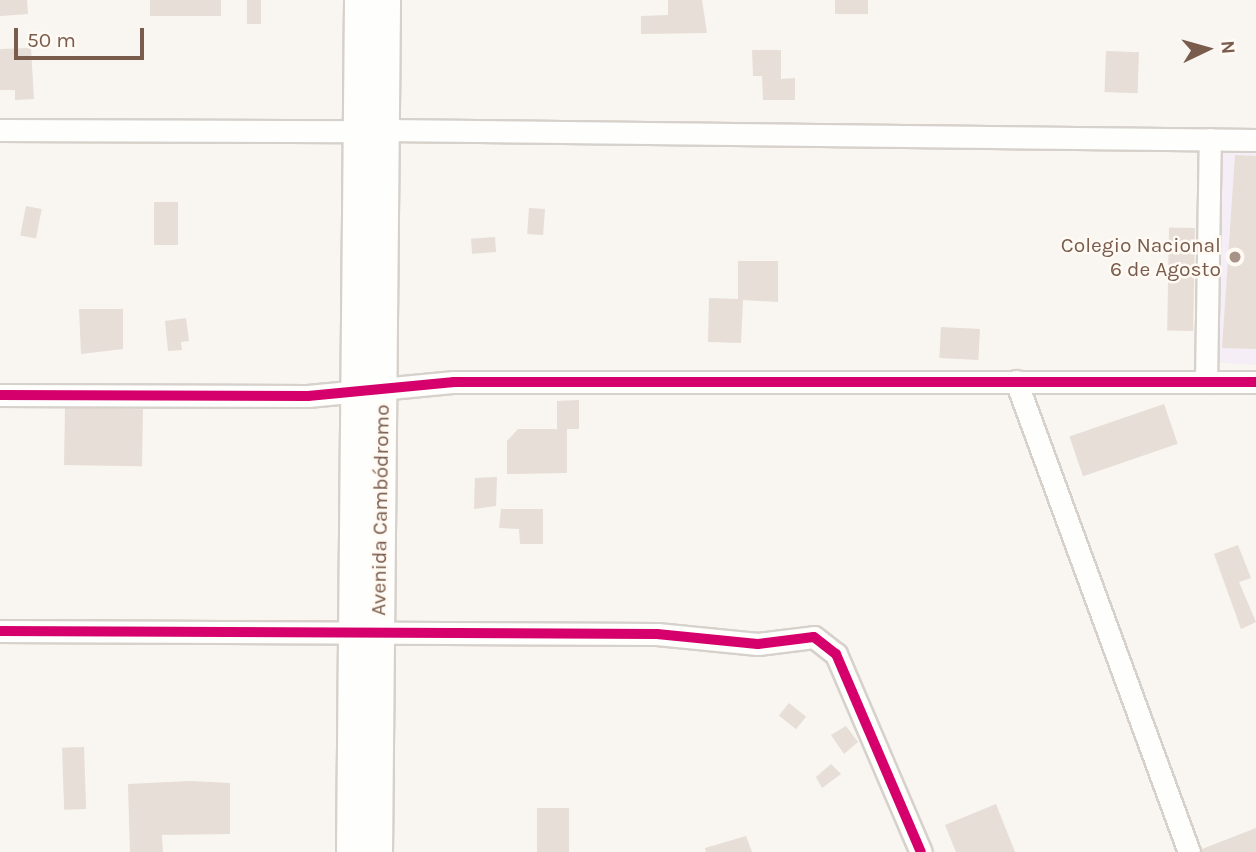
<!DOCTYPE html>
<meta charset="utf-8">
<style>
body{margin:0}
#map{position:relative;width:1256px;height:852px;overflow:hidden;background:#f9f5f0;font-family:Karla,sans-serif}
div>[style]{position:absolute}
[style*='--x']{left:calc(var(--x)*1px);top:calc(var(--y)*1px);width:calc(var(--w)*1px);rotate:calc(var(--a)*1deg)}
.education>*{inset:0;background:#f6eef6}
.building>*{inset:0;background:#e6ded7;transform-origin:0 0}
.roads{filter:drop-shadow(2px 0 #d7d1cb) drop-shadow(-2px 0 #d7d1cb) drop-shadow(0 2px #d7d1cb) drop-shadow(0 -2px #d7d1cb)}
.street>*{height:21px;margin:-10.5px;padding:0 10.5px;transform-origin:10.5px;border-radius:10.5px;background:#fefefd}
.secondary>*{height:30px;margin:-15px;padding:0 15px;transform-origin:15px;border-radius:15px;background:#fefefd}
.cycleway>*{height:10px;margin:-5px;padding:0 5px;transform-origin:5px;border-radius:5px;background:#d6006c}
.dots>*{width:19px;height:19px;translate:-50% -50%;box-sizing:border-box;border:4px solid #fffaf3;border-radius:50%}
span{translate:-50% -50%;white-space:nowrap;text-align:center;line-height:1.15;-webkit-text-stroke:5px #fffaf3;paint-order:stroke}
.poi-label{font-size:21px;color:#7a5c4d}
.right{translate:-100% -50%;text-align:right}
.street-label{font-size:21px;color:#7a5c4d}
.north{position:absolute;left:1172px;top:14px;width:70px;height:70px;-webkit-text-stroke:5px #fffaf3;paint-order:stroke;rotate:85deg;font-size:19px;font-weight:700;line-height:28px;text-align:center;color:#7a5c4d}
.north::after{content:'';display:block;margin:auto;width:24px;height:32px;background:#7a5c4d;clip-path:polygon(50% 0,100% 100%,50% 72%,0 100%)}
.scale{position:absolute;left:14px;top:28px;width:130px;height:32px;box-sizing:border-box;border:4px solid #7a5c4d;border-top:0;padding-left:9px;font-size:21px;line-height:24px;white-space:nowrap;color:#7a5c4d;-webkit-text-stroke:5px #fffaf3;paint-order:stroke}
</style>
<div id="map">
<div class="education">
<i style="clip-path:polygon(1220px 151px,1256px 152px,1256px 365px,1209px 362px)"></i>
</div>
<div class="building">
<i style="clip-path:polygon(0 0,27px 0,28px 14px,0 16px)"></i>
<i style="left:150px;top:0;width:71px;height:16px"></i>
<i style="left:247px;top:0;width:14px;height:24px"></i>
<i style="clip-path:polygon(668px 0,702px 0,707px 33px,641px 34px,641px 16px,668px 15px)"></i>
<i style="left:835px;top:0;width:33px;height:14px"></i>
<i style="clip-path:polygon(31px 48px,34px 99px,15px 100px,15px 90px,0 90px,0 49px)"></i>
<i style="clip-path:polygon(752px 50px,781px 50px,781px 79px,795px 78px,795px 100px,763px 100px,762px 76px,753px 76px)"></i>
<i style="left:1106px;top:51px;width:33px;height:41px;rotate:2deg"></i>
<i style="clip-path:polygon(1235px 155px,1256px 156px,1256px 349px,1222px 348px)"></i>
<i style="left:154px;top:202px;width:24px;height:43px"></i>
<i style="left:26px;top:206px;width:16px;height:30px;rotate:11deg"></i>
<i style="left:529px;top:208px;width:16px;height:26px;rotate:4deg"></i>
<i style="left:1195px;top:228px;width:103px;height:26px;rotate:91deg"></i>
<i style="left:495px;top:237px;width:15px;height:24px;rotate:86deg"></i>
<i style="clip-path:polygon(738px 261px,778px 261px,778px 302px,743px 300px,741px 343px,708px 342px,709px 298px,738px 299px)"></i>
<i style="clip-path:polygon(79px 309px,123px 309px,123px 349px,81px 354px)"></i>
<i style="clip-path:polygon(186px 318px,189px 341px,181px 342px,182px 350px,168px 351px,165px 321px)"></i>
<i style="left:941px;top:327px;width:39px;height:31px;rotate:3deg"></i>
<i style="clip-path:polygon(579px 400px,579px 429px,567px 429px,567px 473px,507px 474px,507px 441px,518px 429px,557px 429px,557px 401px)"></i>
<i style="left:1164px;top:404px;width:42px;height:100px;rotate:71deg"></i>
<i style="left:65px;top:408px;width:78px;height:57px;rotate:1deg"></i>
<i style="clip-path:polygon(497px 477px,496px 506px,474px 509px,475px 478px)"></i>
<i style="clip-path:polygon(501px 509px,543px 509px,543px 544px,520px 544px,519px 529px,499px 528px)"></i>
<i style="clip-path:polygon(1238px 545px,1251px 578px,1239px 582px,1256px 622px,1241px 629px,1214px 554px)"></i>
<i style="left:789px;top:703px;width:22px;height:16px;rotate:39deg"></i>
<i style="clip-path:polygon(846px 726px,858px 742px,844px 754px,831px 735px)"></i>
<i style="left:84px;top:747px;width:62px;height:22px;rotate:88deg"></i>
<i style="clip-path:polygon(831px 764px,841px 774px,822px 788px,816px 777px)"></i>
<i style="clip-path:polygon(190px 781px,230px 783px,230px 834px,162px 835px,163px 852px,130px 852px,128px 784px)"></i>
<i style="clip-path:polygon(996px 804px,1015px 852px,956px 852px,945px 825px)"></i>
<i style="left:537px;top:808px;width:32px;height:44px"></i>
<i style="clip-path:polygon(1256px 828px,1256px 852px,1202px 852px,1202px 849px)"></i>
<i style="clip-path:polygon(746px 836px,752px 852px,706px 852px,705px 848px)"></i>
</div>
<div class="roads">
<div class="street">
<i style="--x:0;--y:130;--w:359;--a:0.2"></i>
<i style="--x:384;--y:130;--w:872;--a:0.66"></i>
<i style="--x:1016;--y:381;--w:502;--a:69.83"></i>
<i style="--x:1206;--y:382;--w:243;--a:-89.1"></i>
<i style="--x:0;--y:395;--w:308;--a:0.2"></i>
<i style="--x:308;--y:396;--w:147;--a:-5.5"></i>
<i style="--x:454;--y:382;--w:802;--a:0"></i>
<i style="--x:0;--y:631;--w:657;--a:0.26"></i>
<i style="--x:657;--y:634;--w:101;--a:5.7"></i>
<i style="--x:758;--y:644;--w:56;--a:-7.1"></i>
<i style="--x:814;--y:637;--w:28;--a:38"></i>
<i style="--x:836;--y:654;--w:215;--a:66.8"></i>
</div>
<div class="secondary">
<i style="--x:352;--y:852;--w:852;--a:-89.46"></i>
<i style="--x:377;--y:852;--w:852;--a:-89.46"></i>
</div>
</div>
<div class="cycleway">
<i style="--x:0;--y:395;--w:308;--a:0.2"></i>
<i style="--x:308;--y:396;--w:147;--a:-5.5"></i>
<i style="--x:454;--y:382;--w:802;--a:0"></i>
<i style="--x:0;--y:631;--w:657;--a:0.26"></i>
<i style="--x:657;--y:634;--w:101;--a:5.7"></i>
<i style="--x:758;--y:644;--w:56;--a:-7.1"></i>
<i style="--x:814;--y:637;--w:28;--a:38"></i>
<i style="--x:836;--y:654;--w:215;--a:66.8"></i>
</div>
<div class="dots">
<i style="left:1235px;top:257px;background:#a69286"></i>
</div>
<div class="poi-label">
<span class="right" style="left:1221px;top:257px">Colegio Nacional<br>6 de Agosto</span>
</div>
<div class="street-label">
<span style="left:380px;top:510px;rotate:-89deg">Avenida Cambódromo</span>
</div>
<div class="north">N</div>
<div class="scale">50 m</div>
</div>
